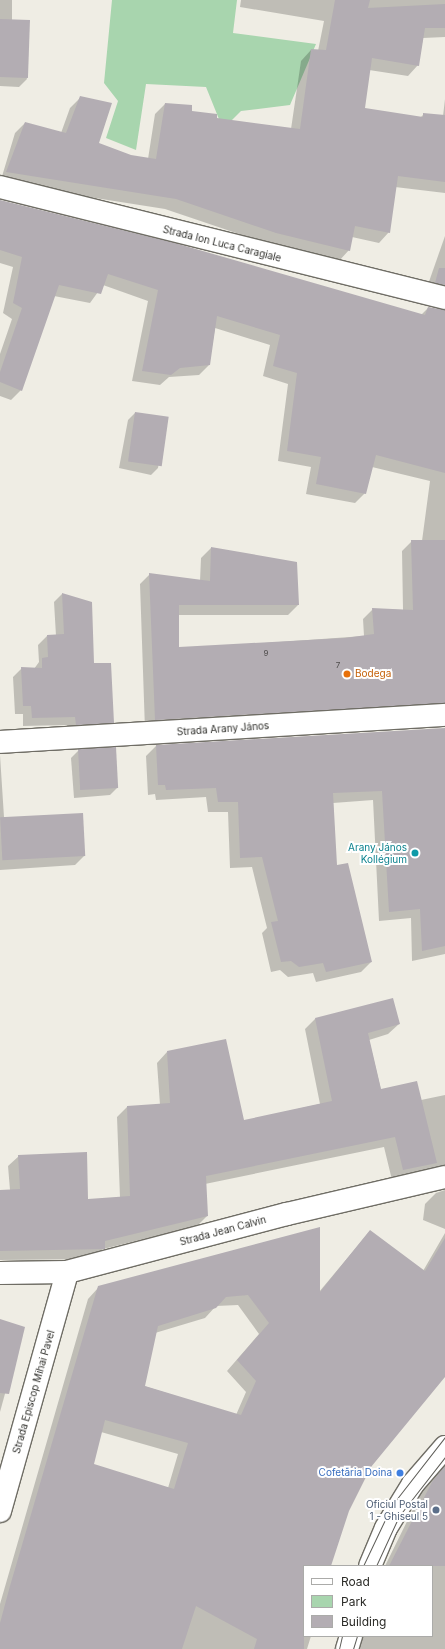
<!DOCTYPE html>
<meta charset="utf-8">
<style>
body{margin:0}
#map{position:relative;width:445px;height:1649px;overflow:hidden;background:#efede4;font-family:Inter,sans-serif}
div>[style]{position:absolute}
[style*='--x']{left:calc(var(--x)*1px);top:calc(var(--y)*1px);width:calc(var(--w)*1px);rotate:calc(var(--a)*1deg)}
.green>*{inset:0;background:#a8d5ae}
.shadow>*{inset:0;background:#0003}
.building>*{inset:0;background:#b3adb3;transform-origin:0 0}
.roads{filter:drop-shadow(1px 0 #6f6d65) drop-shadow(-1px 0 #6f6d65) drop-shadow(0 1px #6f6d65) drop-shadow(0 -1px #6f6d65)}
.minor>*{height:22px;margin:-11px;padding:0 11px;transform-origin:11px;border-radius:11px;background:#fff}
.tertiary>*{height:22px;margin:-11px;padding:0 11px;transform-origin:11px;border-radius:11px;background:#fff}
.tram>*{height:1px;margin:-0.5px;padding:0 0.5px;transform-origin:0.5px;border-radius:0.5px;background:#5e5d58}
.dots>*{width:11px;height:11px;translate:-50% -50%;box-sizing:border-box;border:2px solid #fff;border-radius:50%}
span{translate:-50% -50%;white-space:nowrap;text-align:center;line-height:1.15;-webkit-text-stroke:4px #fff;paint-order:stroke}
.number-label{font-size:8px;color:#4e4c4b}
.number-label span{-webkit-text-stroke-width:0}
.street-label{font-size:10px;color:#2c2c28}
.food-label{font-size:10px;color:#c56008}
.left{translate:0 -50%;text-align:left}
.culture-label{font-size:10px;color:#0d838f}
.right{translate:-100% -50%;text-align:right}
.shop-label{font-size:10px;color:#366cbe}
.service-label{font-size:10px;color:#4e5e75}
.legend{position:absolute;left:303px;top:1565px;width:130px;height:72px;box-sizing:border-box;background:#fff;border:1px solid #ababa9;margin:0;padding:5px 7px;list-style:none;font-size:12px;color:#2c2c28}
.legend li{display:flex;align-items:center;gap:8px;height:20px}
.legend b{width:20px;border:1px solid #ababa9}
</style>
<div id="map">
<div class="green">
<i style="clip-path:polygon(112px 0,237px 0,233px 33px,316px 44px,290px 105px,241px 111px,223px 129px,206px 87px,146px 84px,136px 150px,106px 138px,118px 101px,104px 83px)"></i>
</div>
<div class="shadow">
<i style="clip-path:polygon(0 0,12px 0,12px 20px,27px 79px,19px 87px,0 86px)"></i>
<i style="clip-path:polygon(241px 0,445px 0,445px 37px,423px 38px,418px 65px,408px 76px,369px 70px,364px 109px,420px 118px,424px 114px,443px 116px,445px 99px,445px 193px,395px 187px,389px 232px,379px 243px,352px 237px,349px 250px,339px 261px,266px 243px,165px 209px,0 183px,15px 133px,25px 123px,61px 133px,70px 108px,80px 98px,98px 144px,131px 156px,148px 159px,155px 114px,165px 104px,216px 119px,291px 129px,301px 61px,311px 50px,318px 51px,324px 21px,240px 7px)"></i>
<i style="clip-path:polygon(0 201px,421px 315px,428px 308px,445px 311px,445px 718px,145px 730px,140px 584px,150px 574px,200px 581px,201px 558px,211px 548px,298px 605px,288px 615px,178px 615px,178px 649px,364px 636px,363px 619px,373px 609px,403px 610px,402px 551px,412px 541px,422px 541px,430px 481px,372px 467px,365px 493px,355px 503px,306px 494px,311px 467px,278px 461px,288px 384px,263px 376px,270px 345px,215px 328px,209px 365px,199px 375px,169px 377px,160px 385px,132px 381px,148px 301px,103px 285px,90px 303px,54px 296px,21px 390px,11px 400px,0 396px,0 354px,12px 319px,3px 313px,13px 267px,0 263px)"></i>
<i style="clip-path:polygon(445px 236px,445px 304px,425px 293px)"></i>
<i style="clip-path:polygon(135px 413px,168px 418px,158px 468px,151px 475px,119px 468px,128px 420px)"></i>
<i style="clip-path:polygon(62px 594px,91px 603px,93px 664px,113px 722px,105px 731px,68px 733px,67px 725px,23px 726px,23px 714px,15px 714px,13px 677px,22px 668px,34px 669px,39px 662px,38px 645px,47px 636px,56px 636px,54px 602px)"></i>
<i style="clip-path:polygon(445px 729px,445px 954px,412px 961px,411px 918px,379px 921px,373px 800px,333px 803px,336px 866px,371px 962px,361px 972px,316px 982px,313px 973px,288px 977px,280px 970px,271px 972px,262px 933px,267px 928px,252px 867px,230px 868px,228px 812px,208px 812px,206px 797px,156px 800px,155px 794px,148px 795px,146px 756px,156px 746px)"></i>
<i style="clip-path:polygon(115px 749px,117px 788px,110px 795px,74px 798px,71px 758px,78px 751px)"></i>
<i style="clip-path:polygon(0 755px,4px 817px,84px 856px,75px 865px,0 870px)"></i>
<i style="clip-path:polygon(315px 1019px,399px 1024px,388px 1034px,369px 1040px,381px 1090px,421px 1100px,445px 1095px,445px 1183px,392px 1180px,384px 1147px,205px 1184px,207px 1216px,197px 1226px,103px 1249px,92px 1259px,0 1260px,0 1191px,10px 1190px,8px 1166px,19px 1156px,87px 1200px,120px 1198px,117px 1117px,127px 1107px,160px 1105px,157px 1063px,167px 1052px,244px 1121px,320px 1104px,305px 1029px)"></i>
<i style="clip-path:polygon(445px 1190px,445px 1229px,423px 1220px,425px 1204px,436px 1193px)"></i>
<i style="clip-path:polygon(evenodd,370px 1231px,423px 1271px,445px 1233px,445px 1375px,370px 1467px,348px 1510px,330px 1566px,304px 1566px,304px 1636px,311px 1636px,307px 1649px,0 1649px,0 1604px,88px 1299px,98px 1288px,319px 1292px,370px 1231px,238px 1305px,259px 1334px,227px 1371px,246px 1392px,236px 1415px,144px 1386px,155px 1333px,205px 1318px,216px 1306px,238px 1305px,370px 1231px,101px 1432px,178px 1454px,168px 1488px,93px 1465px,101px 1432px)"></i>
<i style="clip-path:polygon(0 1320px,23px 1328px,0 1412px)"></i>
<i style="clip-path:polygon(445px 1464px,445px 1649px,355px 1649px,358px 1636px,432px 1636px,432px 1566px,385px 1566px,421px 1493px)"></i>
</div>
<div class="building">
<i style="clip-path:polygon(335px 0,370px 0,368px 8px,445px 4px,445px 28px,425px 28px,419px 66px,372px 58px,365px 108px,423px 117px,423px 113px,445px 115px,445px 182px,398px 176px,390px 233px,355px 226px,350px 251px,276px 233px,176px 199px,6px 172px,25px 122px,66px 133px,80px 96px,112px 103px,99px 143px,131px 155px,156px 159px,165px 103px,192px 105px,192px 111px,217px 114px,217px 118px,300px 129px,311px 49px,326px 50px)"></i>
<i style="left:0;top:19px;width:30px;height:58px;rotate:2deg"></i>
<i style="clip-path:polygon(0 200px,175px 243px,425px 315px,428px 307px,445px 310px,445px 473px,376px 455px,366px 494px,316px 484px,321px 457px,287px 451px,297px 373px,273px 366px,280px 335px,217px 316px,210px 365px,180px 368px,171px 375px,142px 371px,158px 290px,108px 274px,101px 294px,59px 285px,22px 391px,0 382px,0 372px,22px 308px,13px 303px,22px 257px,0 250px)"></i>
<i style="clip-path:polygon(439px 268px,445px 268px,445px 285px,435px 283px)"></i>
<i style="left:135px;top:412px;width:34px;height:50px;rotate:8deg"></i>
<i style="clip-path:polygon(411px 540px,445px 540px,445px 703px,155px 720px,149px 573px,210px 581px,211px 547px,297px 562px,299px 605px,179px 605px,179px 647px,345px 638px,374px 634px,372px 608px,413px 610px)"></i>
<i style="clip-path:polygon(62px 593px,92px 602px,94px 663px,111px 663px,114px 723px,76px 725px,75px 717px,32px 718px,31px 706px,23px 706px,21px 667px,42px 668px,42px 658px,48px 657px,47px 635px,64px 634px)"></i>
<i style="clip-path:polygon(445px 728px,445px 946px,422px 951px,420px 909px,389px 912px,382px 791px,333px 793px,337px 865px,348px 863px,372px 962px,326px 972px,323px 963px,299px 967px,291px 961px,281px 962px,271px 922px,278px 921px,262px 857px,240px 858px,238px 802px,218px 802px,216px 788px,166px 790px,165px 785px,158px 785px,156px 745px)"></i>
<i style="left:116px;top:747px;width:41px;height:38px;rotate:87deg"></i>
<i style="left:83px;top:813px;width:43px;height:83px;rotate:87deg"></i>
<i style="clip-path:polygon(393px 998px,400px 1024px,368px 1033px,381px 1089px,417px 1081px,437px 1163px,403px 1170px,395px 1137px,206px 1176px,208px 1216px,105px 1241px,105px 1249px,0 1251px,0 1190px,20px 1189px,18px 1155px,87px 1152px,88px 1199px,130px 1196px,127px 1106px,170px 1103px,167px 1051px,226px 1039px,244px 1120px,332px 1101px,315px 1018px)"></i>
<i style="clip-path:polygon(evenodd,320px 1227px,320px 1292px,370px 1230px,425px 1271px,445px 1238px,445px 1377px,371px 1467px,349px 1511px,331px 1566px,304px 1566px,304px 1649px,254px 1649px,257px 1639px,196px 1606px,182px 1649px,0 1649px,0 1623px,10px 1586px,98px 1286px,320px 1227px,248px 1295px,269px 1323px,237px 1360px,256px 1381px,241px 1415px,145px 1386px,158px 1326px,216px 1308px,226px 1297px,248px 1295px,320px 1227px,105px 1420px,188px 1443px,174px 1489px,94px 1464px,105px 1420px)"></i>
<i style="clip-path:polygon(0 1319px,25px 1327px,9px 1394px,0 1393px)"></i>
<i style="clip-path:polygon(445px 1466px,445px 1566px,389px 1566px,432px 1482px)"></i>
</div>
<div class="roads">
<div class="minor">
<i style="--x:0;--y:187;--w:459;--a:14"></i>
<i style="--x:0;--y:742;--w:446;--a:-3.5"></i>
<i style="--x:0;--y:1273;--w:67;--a:-0.9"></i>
<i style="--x:67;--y:1272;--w:228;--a:-14.8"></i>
<i style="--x:287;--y:1214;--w:162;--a:-13.2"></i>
<i style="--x:0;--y:1511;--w:248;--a:-74.3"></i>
</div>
<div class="tertiary">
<i style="--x:370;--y:1566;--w:41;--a:-67.2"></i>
<i style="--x:386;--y:1528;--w:52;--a:-58.5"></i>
<i style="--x:413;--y:1484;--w:49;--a:-49.1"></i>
<i style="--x:347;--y:1649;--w:14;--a:-73"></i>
</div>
</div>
<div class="tram">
<i style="--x:363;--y:1566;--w:68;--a:-64.6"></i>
<i style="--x:392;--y:1505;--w:86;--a:-52.1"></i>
<i style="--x:376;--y:1566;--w:55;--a:-65.3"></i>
<i style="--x:399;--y:1516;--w:75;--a:-52.1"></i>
<i style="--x:339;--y:1649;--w:13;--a:-77"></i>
<i style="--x:353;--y:1649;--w:14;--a:-73"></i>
</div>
<div class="dots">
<i style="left:347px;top:674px;background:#e8710a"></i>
<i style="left:415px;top:853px;background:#0f9aa8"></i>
<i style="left:400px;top:1473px;background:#3f7fe0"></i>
<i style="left:436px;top:1510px;background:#5c6f8a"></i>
</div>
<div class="number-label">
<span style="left:266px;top:654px">9</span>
<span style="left:338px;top:666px">7</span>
</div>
<div class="street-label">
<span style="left:222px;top:244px;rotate:14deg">Strada Ion Luca Caragiale</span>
<span style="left:223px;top:729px;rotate:-4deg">Strada Arany János</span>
<span style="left:223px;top:1231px;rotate:-15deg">Strada Jean Calvin</span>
<span style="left:34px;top:1392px;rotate:-74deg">Strada Episcop Mihai Pavel</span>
</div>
<div class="food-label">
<span class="left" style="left:355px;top:674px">Bodega</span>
</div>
<div class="culture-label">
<span class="right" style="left:407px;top:853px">Arany János<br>Kollégium</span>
</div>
<div class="shop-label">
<span class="right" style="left:392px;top:1473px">Cofetăria Doina</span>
</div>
<div class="service-label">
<span class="right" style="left:428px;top:1510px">Oficiul Postal<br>1 - Ghiseul 5</span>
</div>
<ul class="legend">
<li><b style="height:5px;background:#fff"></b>Road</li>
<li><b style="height:11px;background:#a8d5ae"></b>Park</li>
<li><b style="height:11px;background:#b3adb3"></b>Building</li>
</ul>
</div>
